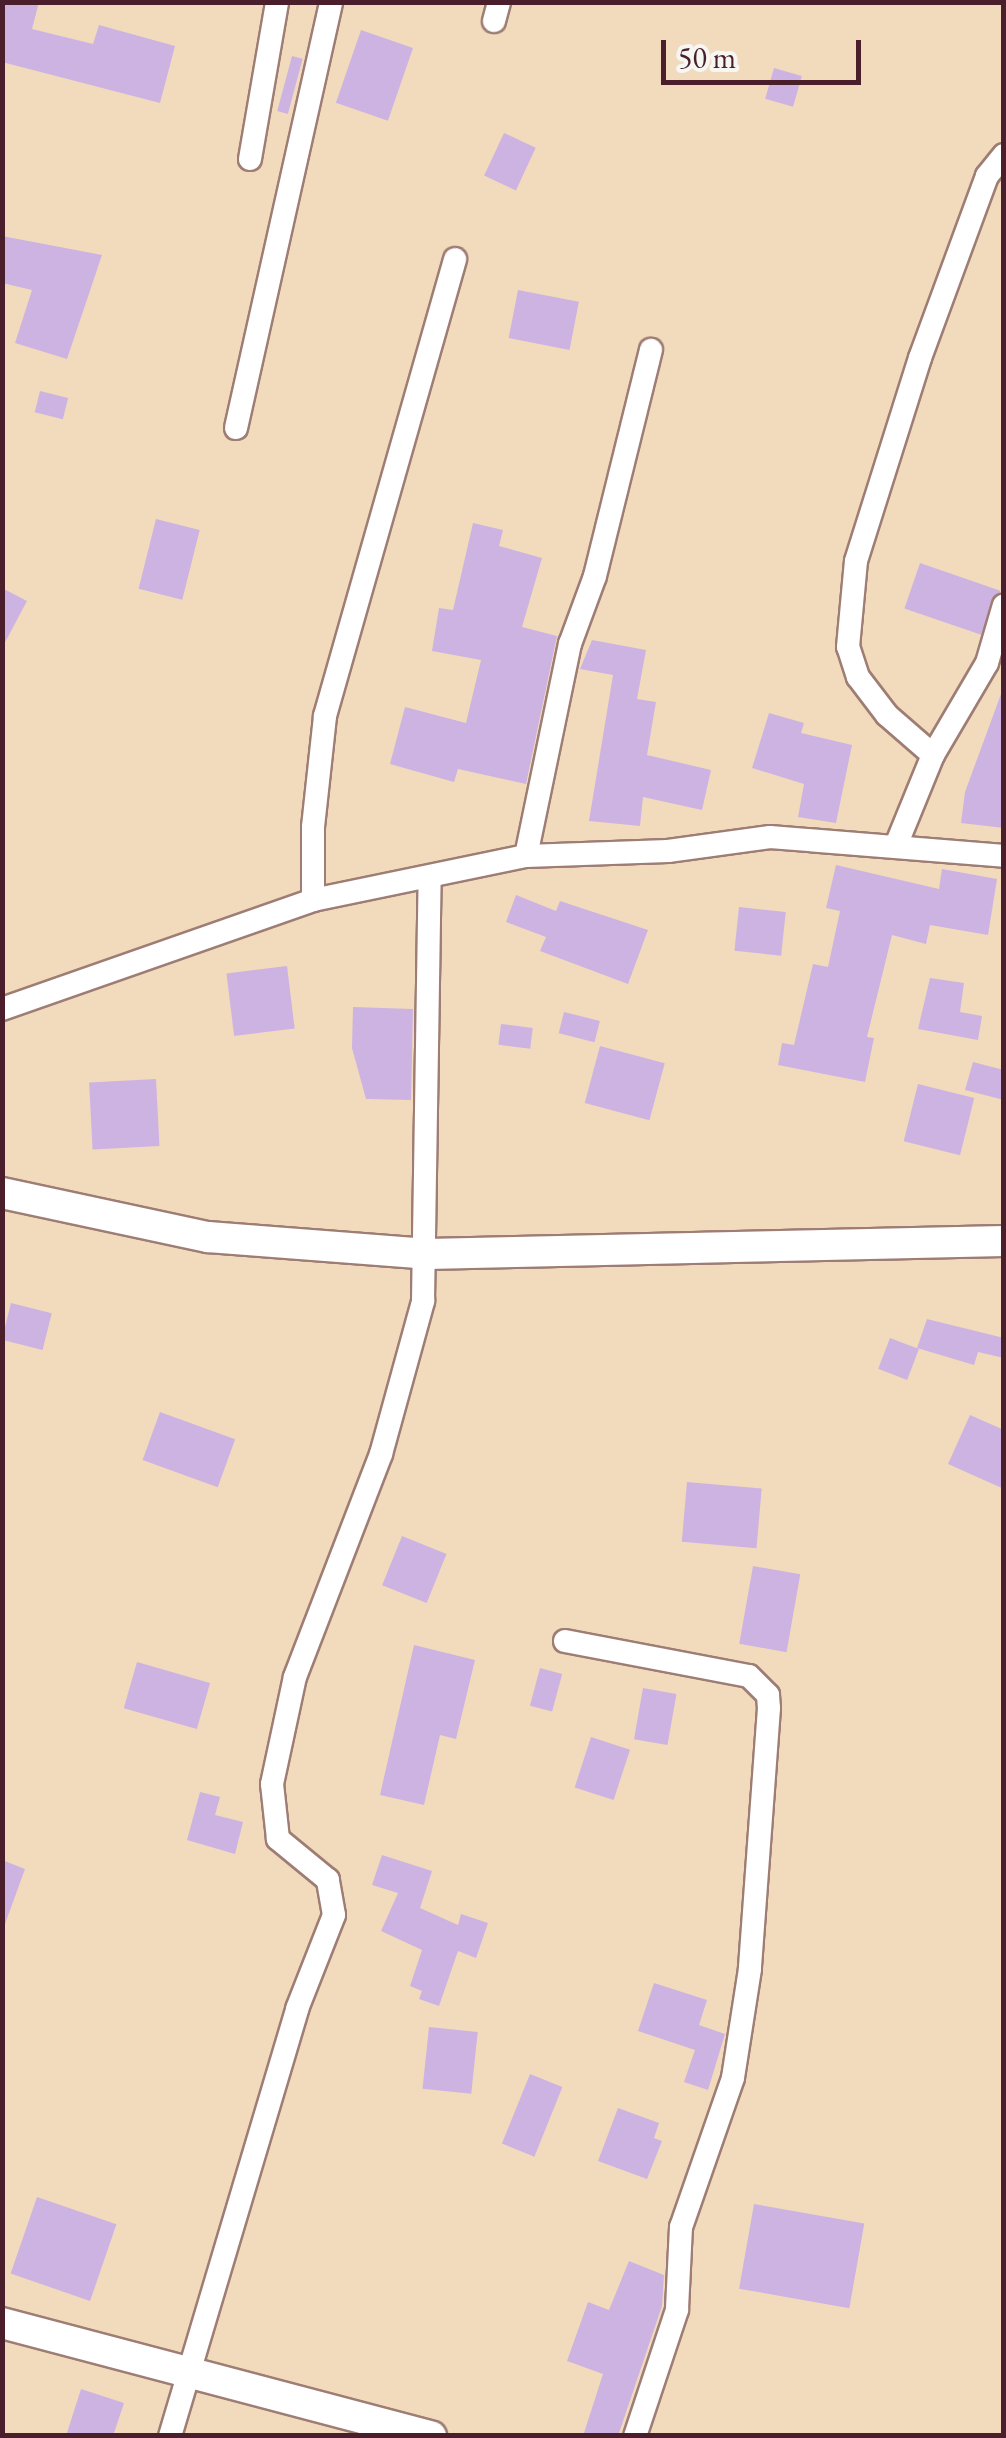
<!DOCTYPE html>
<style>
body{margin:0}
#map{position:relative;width:1006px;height:2438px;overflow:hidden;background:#f2dbbc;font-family:"EB Garamond",serif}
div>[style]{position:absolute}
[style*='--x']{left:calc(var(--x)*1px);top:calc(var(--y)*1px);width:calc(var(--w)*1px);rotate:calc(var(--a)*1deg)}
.building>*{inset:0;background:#cdb3e2;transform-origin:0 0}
.roads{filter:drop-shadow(2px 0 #9e7d74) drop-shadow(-2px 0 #9e7d74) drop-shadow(0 2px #9e7d74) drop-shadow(0 -2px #9e7d74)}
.minor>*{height:22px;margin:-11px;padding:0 11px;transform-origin:11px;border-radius:11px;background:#fff}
.tertiary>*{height:30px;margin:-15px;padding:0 15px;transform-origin:15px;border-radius:15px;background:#fff}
span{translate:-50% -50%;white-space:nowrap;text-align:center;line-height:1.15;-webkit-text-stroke:10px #f6f6f2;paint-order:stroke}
.frame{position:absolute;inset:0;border:5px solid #4a1f2b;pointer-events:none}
.scale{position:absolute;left:661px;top:40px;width:200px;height:45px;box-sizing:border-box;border:5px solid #4a1f2b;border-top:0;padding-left:12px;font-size:30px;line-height:35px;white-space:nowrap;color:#4a1f2b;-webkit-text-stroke:8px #f6f6f2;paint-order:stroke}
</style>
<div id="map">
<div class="building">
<i style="clip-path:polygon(2px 2px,39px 2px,32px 29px,93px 44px,99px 25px,175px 46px,160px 103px,2px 62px)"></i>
<i style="left:361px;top:30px;width:55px;height:77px;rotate:19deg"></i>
<i style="left:292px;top:56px;width:11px;height:57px;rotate:15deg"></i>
<i style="left:774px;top:68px;width:29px;height:32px;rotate:16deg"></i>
<i style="left:504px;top:133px;width:35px;height:47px;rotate:25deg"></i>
<i style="clip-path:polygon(2px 236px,102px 255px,67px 359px,15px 343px,32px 290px,2px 283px)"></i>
<i style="left:518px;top:290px;width:62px;height:49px;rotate:11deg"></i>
<i style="left:40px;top:391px;width:29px;height:22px;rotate:14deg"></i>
<i style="left:156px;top:519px;width:45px;height:72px;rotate:14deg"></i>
<i style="clip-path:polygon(473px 523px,503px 530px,499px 546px,542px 558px,522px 627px,557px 636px,526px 784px,458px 769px,454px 782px,390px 764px,405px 707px,466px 723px,481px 660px,432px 651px,439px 608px,453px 610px)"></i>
<i style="left:920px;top:563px;width:85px;height:48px;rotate:19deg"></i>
<i style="clip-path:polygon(2px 588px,27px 601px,2px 648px)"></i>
<i style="clip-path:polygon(592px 640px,646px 650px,637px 699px,656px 702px,647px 755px,711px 770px,702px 810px,643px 797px,640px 826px,589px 821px,613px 675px,580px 669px)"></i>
<i style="clip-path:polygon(1001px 694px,1004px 828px,961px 823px,965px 792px)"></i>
<i style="clip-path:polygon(769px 713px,804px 723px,801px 733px,852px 745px,836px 823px,798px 817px,804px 784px,752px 768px)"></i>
<i style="clip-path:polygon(836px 865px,939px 889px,942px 869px,997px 879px,988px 935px,930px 925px,926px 944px,892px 935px,867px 1037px,874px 1038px,865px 1082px,778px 1065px,782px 1043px,794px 1045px,813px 964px,828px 967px,840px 911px,826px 908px)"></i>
<i style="clip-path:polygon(516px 895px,556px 911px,560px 901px,648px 930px,628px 984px,540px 951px,546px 937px,506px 922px)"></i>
<i style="left:739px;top:907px;width:47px;height:44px;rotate:6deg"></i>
<i style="left:287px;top:966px;width:63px;height:61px;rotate:83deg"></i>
<i style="clip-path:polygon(930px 978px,964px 983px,960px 1012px,982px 1016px,978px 1040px,918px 1029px)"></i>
<i style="clip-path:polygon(353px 1007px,413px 1009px,411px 1100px,366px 1099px,352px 1048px)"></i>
<i style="left:564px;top:1012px;width:37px;height:22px;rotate:14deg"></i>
<i style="left:501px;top:1024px;width:32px;height:21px;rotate:7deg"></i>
<i style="left:600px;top:1046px;width:67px;height:59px;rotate:15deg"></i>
<i style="clip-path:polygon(973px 1062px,1004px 1070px,1004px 1100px,965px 1090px)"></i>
<i style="left:156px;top:1079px;width:67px;height:67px;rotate:87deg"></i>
<i style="left:918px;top:1084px;width:58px;height:59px;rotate:14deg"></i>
<i style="left:11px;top:1303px;width:42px;height:38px;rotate:14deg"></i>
<i style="clip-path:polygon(927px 1319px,1004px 1338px,1004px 1358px,978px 1352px,974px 1365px,917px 1348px)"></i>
<i style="left:890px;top:1338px;width:31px;height:33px;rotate:21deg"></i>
<i style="left:160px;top:1412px;width:80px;height:51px;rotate:20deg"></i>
<i style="clip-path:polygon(970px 1415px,1004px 1430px,1004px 1489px,948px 1464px)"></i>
<i style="left:687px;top:1482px;width:75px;height:60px;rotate:5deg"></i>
<i style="left:402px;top:1536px;width:48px;height:53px;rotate:22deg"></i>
<i style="left:753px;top:1566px;width:48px;height:79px;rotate:10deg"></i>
<i style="clip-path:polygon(414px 1645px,475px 1660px,456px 1739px,440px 1735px,424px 1805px,380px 1795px)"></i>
<i style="left:137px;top:1662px;width:76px;height:48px;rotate:16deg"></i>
<i style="left:540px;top:1668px;width:23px;height:39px;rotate:15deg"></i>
<i style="left:643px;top:1688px;width:34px;height:52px;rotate:10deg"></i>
<i style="left:591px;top:1737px;width:41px;height:53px;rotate:18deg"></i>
<i style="clip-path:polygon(200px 1792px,220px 1797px,215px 1815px,243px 1822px,235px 1854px,187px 1840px)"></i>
<i style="clip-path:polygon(382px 1855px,432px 1871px,420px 1908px,458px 1925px,461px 1914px,488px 1923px,476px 1958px,458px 1951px,439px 2006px,419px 1999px,422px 1991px,410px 1986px,422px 1950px,381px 1931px,398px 1893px,372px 1885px)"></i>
<i style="clip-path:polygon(2px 1860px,25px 1869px,5px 1924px,2px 1924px)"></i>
<i style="clip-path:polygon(654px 1983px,707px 2000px,699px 2025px,725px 2034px,708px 2090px,684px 2082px,695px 2050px,638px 2031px)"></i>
<i style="left:429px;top:2027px;width:49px;height:62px;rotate:6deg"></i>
<i style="left:530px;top:2074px;width:35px;height:75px;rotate:22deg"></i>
<i style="clip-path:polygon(618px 2108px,659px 2123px,654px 2138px,662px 2141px,647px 2179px,598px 2161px)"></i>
<i style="left:37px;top:2197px;width:84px;height:81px;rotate:19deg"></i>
<i style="left:754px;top:2204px;width:112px;height:86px;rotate:10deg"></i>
<i style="clip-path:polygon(629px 2261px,664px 2275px,662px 2306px,618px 2436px,583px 2436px,603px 2374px,567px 2361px,588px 2302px,609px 2310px)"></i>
<i style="clip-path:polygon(81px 2389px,124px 2403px,113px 2436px,66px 2436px)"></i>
</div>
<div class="roads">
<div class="minor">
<i style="--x:494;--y:21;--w:20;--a:-75"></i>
<i style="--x:250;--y:159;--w:159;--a:-80.2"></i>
<i style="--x:236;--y:428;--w:436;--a:-77.4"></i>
<i style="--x:933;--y:755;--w:61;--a:-139"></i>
<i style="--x:887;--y:715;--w:48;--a:-127.3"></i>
<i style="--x:858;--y:677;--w:32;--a:-108"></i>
<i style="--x:848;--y:647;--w:86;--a:-84.7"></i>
<i style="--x:856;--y:561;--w:213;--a:-72.5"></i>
<i style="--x:920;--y:358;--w:194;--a:-69.8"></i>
<i style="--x:987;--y:176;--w:27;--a:-51"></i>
<i style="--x:897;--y:843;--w:95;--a:-67.8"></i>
<i style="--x:933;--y:755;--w:107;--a:-59.6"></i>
<i style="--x:987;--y:663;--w:60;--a:-73.7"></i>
<i style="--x:526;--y:856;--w:217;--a:-78.3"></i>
<i style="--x:570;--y:644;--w:72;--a:-69.8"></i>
<i style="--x:595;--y:576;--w:233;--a:-76.1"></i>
<i style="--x:313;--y:900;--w:73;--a:-90"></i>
<i style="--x:313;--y:827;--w:112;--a:-83.8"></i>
<i style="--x:325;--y:716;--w:475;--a:-74.1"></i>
<i style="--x:2;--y:1009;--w:330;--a:-19.3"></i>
<i style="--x:313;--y:900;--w:217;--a:-11.7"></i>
<i style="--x:526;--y:856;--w:142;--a:-2"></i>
<i style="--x:668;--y:851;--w:103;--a:-7.8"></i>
<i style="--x:770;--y:837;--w:235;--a:4.6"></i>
<i style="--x:565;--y:1641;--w:187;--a:10.8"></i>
<i style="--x:749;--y:1676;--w:27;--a:45"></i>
<i style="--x:768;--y:1695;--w:13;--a:86"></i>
<i style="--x:769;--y:1708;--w:262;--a:94.2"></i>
<i style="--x:750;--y:1969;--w:110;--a:98.9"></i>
<i style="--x:733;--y:2078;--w:158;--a:109.2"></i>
<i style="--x:681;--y:2227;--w:83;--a:92.8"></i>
<i style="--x:677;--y:2310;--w:133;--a:108.4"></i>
<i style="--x:170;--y:2436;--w:445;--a:-73.4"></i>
<i style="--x:297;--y:2009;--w:101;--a:-68.5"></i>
<i style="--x:334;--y:1915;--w:36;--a:-100"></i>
<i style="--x:328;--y:1880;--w:65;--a:-140.6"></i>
<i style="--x:278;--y:1839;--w:55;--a:-96.2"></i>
<i style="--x:272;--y:1784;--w:109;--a:-77.9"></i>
<i style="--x:295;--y:1677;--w:239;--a:-68.9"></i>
<i style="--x:381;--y:1454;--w:159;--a:-74.6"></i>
<i style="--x:423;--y:1301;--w:424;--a:-89.1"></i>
</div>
<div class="tertiary">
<i style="--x:2;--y:1193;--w:211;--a:12.1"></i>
<i style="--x:208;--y:1237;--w:220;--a:4.4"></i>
<i style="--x:427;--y:1254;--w:577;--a:-1.29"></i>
<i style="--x:2;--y:2323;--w:444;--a:14.8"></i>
</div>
</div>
<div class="frame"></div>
<div class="scale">50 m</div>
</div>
